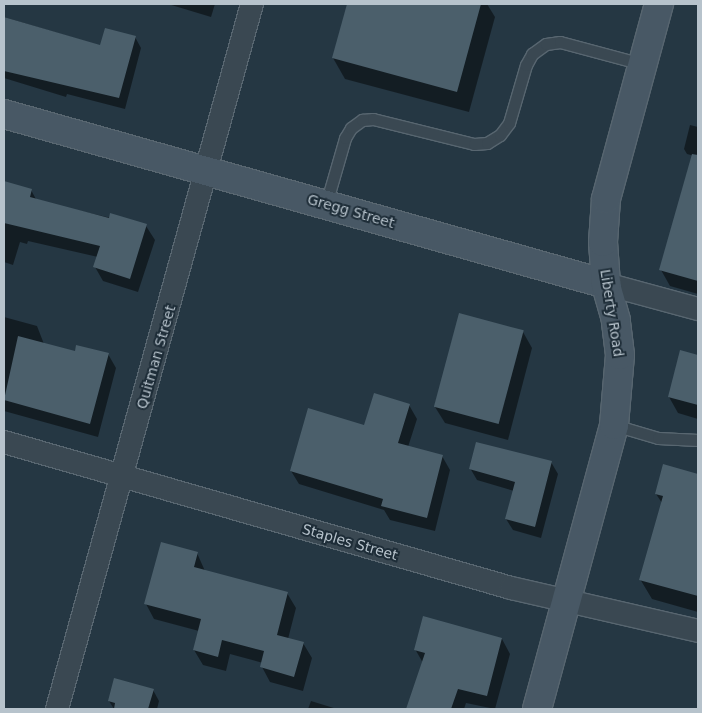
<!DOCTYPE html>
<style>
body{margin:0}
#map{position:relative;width:702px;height:713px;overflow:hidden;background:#253743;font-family:"DejaVu Sans",sans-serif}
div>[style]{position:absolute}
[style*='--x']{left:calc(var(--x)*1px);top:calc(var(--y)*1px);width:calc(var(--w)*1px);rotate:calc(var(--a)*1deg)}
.shadow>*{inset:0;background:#0007}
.building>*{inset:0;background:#4b5f6b;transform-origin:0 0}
.roads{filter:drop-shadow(1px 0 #586670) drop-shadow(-1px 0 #586670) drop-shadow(0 1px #586670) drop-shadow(0 -1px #586670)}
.lane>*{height:11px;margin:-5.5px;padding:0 5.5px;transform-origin:5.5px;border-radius:5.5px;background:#3a4852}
.street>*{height:22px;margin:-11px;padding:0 11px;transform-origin:11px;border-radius:11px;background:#3a4852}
.secondary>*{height:28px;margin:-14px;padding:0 14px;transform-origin:14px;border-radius:14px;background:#485865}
span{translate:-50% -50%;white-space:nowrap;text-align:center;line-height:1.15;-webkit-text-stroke:4px #1e2d38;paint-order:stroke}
.street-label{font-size:14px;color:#b7c3cc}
.frame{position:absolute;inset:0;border:5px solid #b7c3cc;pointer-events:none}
</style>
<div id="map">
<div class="shadow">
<i style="clip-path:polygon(168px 4px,215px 4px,211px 17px)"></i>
<i style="clip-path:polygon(348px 4px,487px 4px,495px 17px,469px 112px,345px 79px,333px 58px)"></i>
<i style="clip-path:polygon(4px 17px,101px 46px,135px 37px,141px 48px,125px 109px,67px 94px,66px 97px,4px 78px)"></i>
<i style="clip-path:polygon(690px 125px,698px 127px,698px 157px,687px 154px,684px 149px)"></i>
<i style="clip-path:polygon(4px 182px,31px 190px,37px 201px,146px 226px,155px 240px,138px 292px,103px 281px,95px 267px,98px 257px,28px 241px,27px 244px,20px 242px,13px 265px,4px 262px)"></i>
<i style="clip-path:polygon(683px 191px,698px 195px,698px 294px,670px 286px,661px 270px)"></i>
<i style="clip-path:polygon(4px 317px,37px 326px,44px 344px,75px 352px,108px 354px,116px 368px,98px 437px,4px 411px)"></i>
<i style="clip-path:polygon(523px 332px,532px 348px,508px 440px,445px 423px,435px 407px)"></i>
<i style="clip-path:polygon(681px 352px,698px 357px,698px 419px,678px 413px,669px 397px)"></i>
<i style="clip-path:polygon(409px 405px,417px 419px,408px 447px,442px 456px,450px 470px,435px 531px,390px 520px,384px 510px,299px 484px,291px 471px)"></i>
<i style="clip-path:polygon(551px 462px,558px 474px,541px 538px,513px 530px,506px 519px,514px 491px,477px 480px,470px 468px)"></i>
<i style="clip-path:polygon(664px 465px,698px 475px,698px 612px,652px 599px,640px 579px,662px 503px,656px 494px)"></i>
<i style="clip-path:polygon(197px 553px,205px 571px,287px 593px,296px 608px,288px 639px,303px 643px,312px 658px,303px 691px,270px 682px,262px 667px,263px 663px,230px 654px,226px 671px,203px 665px,194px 650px,199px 631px,154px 619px,146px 604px)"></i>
<i style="clip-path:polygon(502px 639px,510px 654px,495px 709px,466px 703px,464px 709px,411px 709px,409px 705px,423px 663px,415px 649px)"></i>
<i style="clip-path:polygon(153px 690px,159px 701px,157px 709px,114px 709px,109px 701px)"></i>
<i style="clip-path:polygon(311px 701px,337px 709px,308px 709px)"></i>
</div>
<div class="building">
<i style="clip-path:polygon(347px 4px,481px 4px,457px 92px,332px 58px)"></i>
<i style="clip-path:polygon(4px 17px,100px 45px,105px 28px,136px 36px,119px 98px,4px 71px)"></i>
<i style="clip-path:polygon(692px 154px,698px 155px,698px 281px,659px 270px)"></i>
<i style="clip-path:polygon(4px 181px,32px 189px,30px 197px,109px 218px,110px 213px,147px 224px,130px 279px,93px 267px,100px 246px,4px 223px)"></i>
<i style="left:459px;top:313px;width:67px;height:97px;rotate:15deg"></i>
<i style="clip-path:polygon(18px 336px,75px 351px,76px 345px,109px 353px,90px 424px,4px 400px)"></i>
<i style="clip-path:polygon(680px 350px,698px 355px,698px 405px,668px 397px)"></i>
<i style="clip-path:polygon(374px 393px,410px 404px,398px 443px,443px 455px,427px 518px,381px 506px,383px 499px,290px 471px,308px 408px,364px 425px)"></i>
<i style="clip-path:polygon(476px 442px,552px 461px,535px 527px,505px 519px,515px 482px,469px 469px)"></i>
<i style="clip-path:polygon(663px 464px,698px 474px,698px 596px,639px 580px,663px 496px,655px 494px)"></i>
<i style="clip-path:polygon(161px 542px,198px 552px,194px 567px,288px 592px,277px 635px,304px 642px,294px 677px,260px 667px,264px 651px,222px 640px,218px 657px,193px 650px,201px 619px,144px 604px)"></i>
<i style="clip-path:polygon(423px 616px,502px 638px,487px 696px,458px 689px,451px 709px,406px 709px,425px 653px,414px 650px)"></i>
<i style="clip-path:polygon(114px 678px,154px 689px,148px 709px,114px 709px,115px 703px,108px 701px)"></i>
</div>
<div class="roads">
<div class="lane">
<i style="--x:326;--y:204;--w:69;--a:-73.9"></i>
<i style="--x:345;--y:138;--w:12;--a:-59"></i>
<i style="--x:351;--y:128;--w:14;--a:-36"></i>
<i style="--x:362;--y:120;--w:11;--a:-5"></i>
<i style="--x:373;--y:119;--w:104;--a:13.9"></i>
<i style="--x:474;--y:144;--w:13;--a:-4"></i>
<i style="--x:487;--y:143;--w:15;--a:-32"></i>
<i style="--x:500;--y:135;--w:15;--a:-53"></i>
<i style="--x:509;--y:123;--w:60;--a:-73.7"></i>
<i style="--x:526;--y:65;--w:13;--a:-61"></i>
<i style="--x:532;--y:54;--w:17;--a:-36"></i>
<i style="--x:546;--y:44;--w:14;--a:-8"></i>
<i style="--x:560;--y:42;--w:85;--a:15"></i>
<i style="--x:614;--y:425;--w:46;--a:16.5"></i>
<i style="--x:658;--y:438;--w:40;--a:2.9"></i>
</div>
<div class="street">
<i style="--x:606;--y:284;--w:95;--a:15.2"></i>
<i style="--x:4;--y:442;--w:528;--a:16.06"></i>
<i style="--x:511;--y:588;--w:192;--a:12.9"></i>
<i style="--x:57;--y:709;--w:731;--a:-74.54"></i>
</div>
<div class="secondary">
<i style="--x:4;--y:114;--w:626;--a:15.77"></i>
<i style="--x:537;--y:709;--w:294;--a:-74.8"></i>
<i style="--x:614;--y:425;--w:70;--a:-85.1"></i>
<i style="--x:620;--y:355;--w:35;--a:-97"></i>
<i style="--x:616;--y:320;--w:37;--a:-106"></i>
<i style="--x:606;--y:284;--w:42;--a:-94.1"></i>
<i style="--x:603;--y:242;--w:43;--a:-86"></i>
<i style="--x:606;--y:199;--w:202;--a:-74.8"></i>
</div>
</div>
<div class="street-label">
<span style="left:351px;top:211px;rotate:16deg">Gregg Street</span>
<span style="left:612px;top:313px;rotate:81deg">Liberty Road</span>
<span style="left:156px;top:357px;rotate:-74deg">Quitman Street</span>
<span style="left:350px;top:542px;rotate:16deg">Staples Street</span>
</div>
<div class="frame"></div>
</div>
